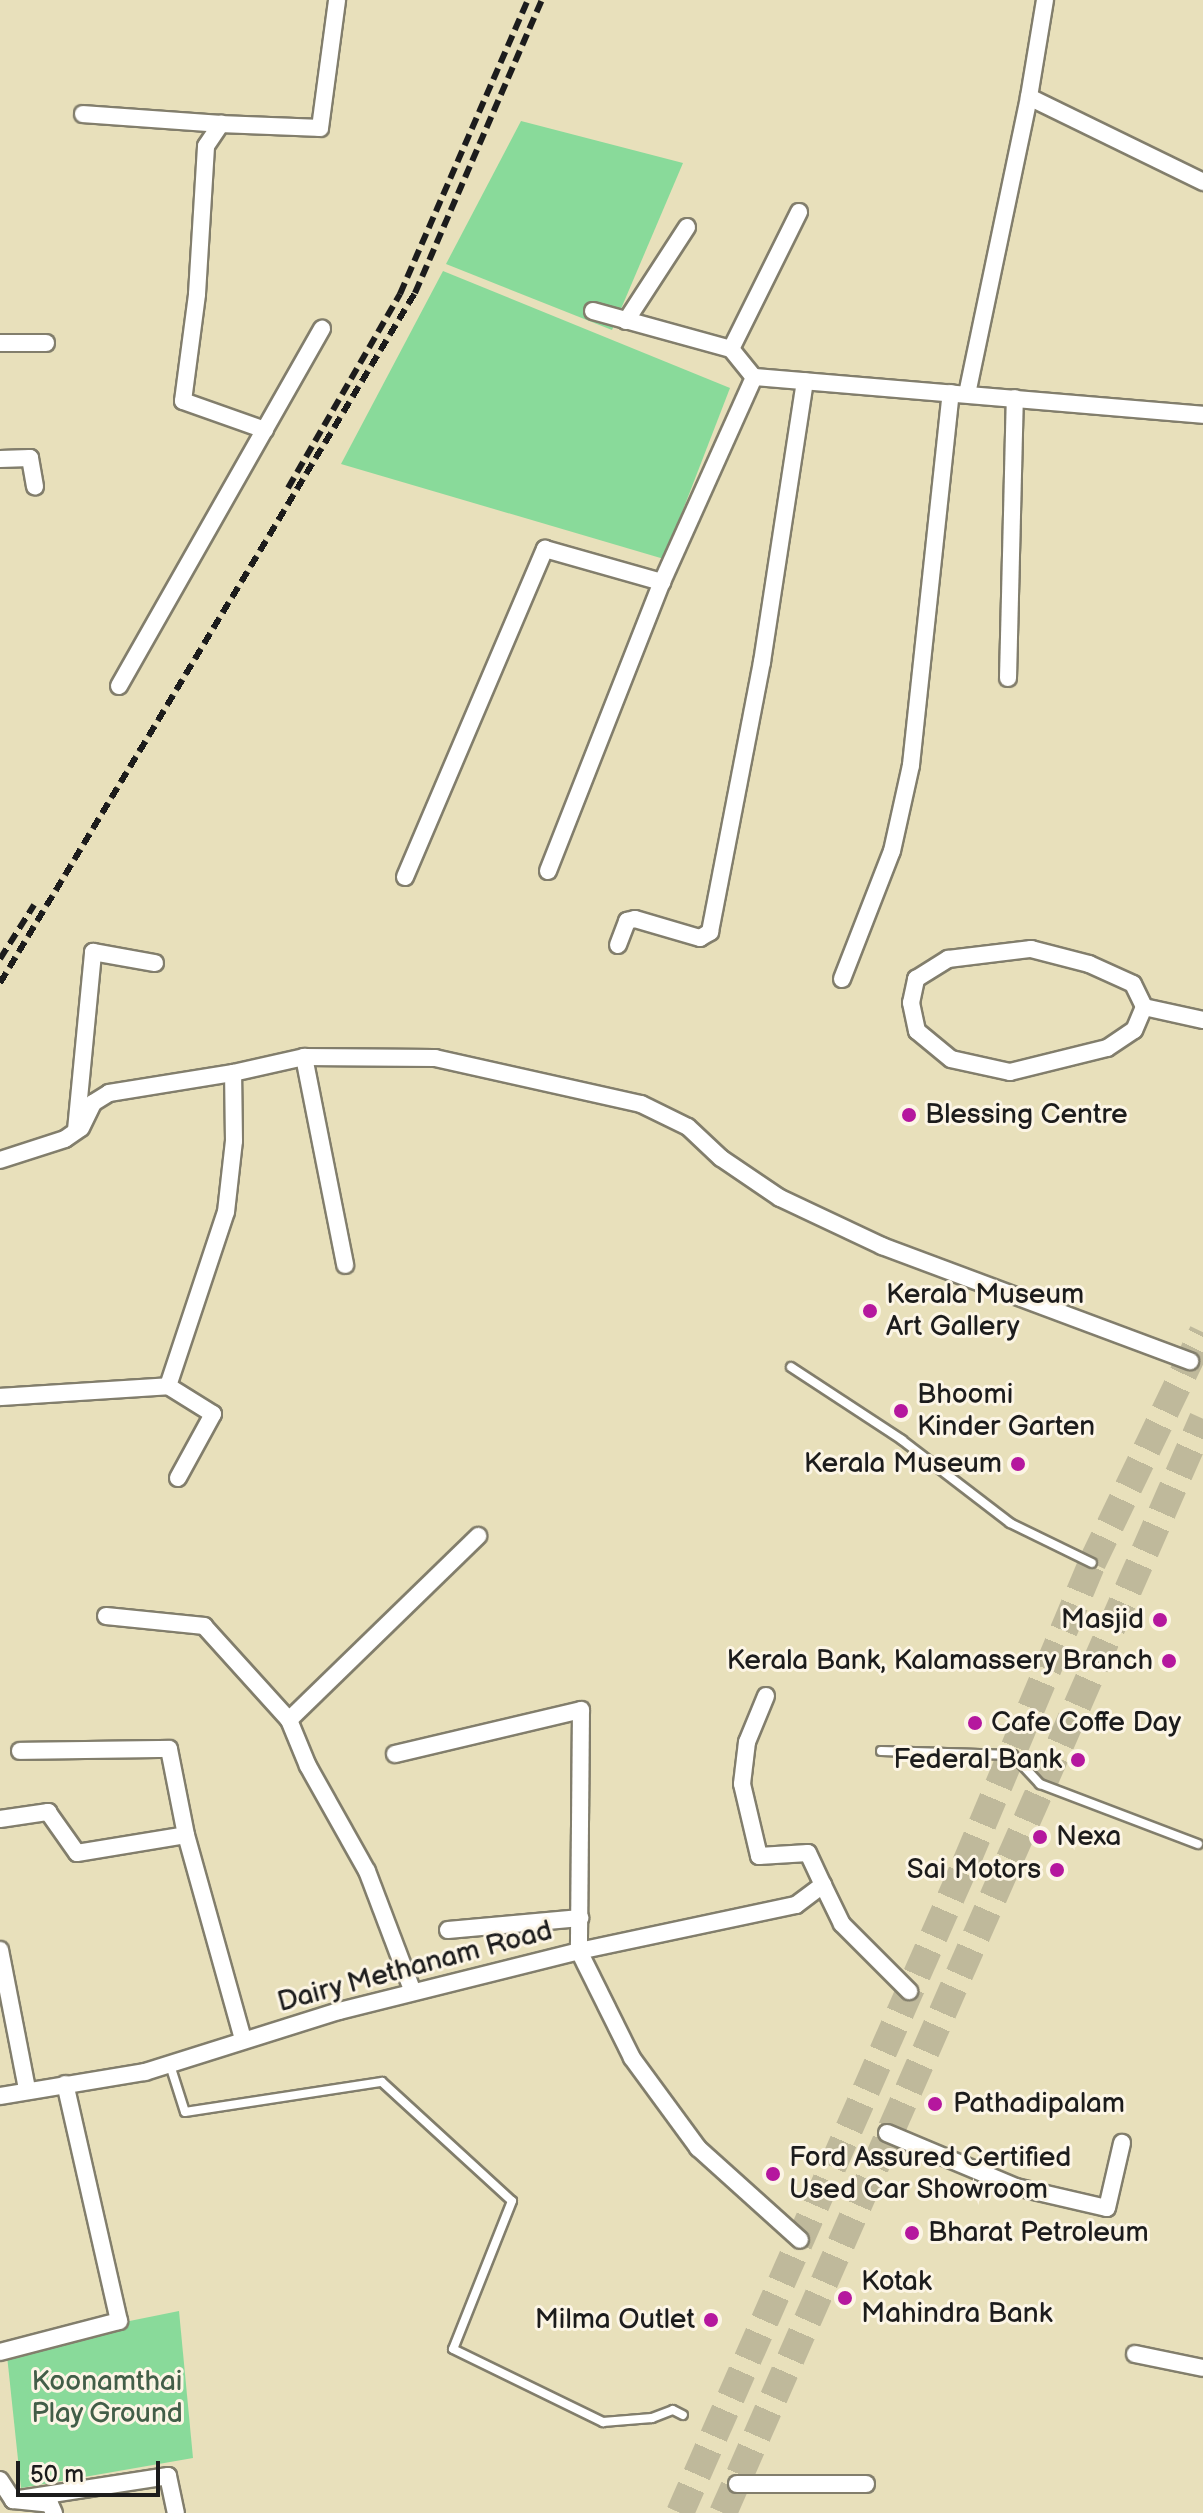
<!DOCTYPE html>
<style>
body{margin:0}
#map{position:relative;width:1203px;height:2513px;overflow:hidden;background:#e8e0bb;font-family:"Balsamiq Sans",sans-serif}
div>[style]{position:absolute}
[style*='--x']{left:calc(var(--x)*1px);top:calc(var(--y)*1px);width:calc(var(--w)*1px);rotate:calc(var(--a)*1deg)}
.green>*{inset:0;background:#89da9a}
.highway-tunnel>*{height:28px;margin-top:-14px;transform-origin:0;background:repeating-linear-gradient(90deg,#bfb99b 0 28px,transparent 0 42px)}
.roads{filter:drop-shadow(2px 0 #827e6c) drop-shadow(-2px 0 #827e6c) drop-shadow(0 2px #827e6c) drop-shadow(0 -2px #827e6c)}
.lane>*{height:8px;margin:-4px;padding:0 4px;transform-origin:4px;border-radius:4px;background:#fff}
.street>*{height:16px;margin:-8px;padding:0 8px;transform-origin:8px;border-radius:8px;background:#fff}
.rail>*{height:6px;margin-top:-3px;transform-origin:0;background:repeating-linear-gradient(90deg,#1c1c1c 0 12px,transparent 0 18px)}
.dots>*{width:22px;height:22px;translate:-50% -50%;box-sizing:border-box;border:4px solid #fcf5e5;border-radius:50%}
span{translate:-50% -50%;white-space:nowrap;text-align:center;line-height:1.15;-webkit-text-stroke:6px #fcf5e5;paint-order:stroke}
.poi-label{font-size:28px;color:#1c1c1c}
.left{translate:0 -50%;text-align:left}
.right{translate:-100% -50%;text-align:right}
.street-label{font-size:28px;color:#1c1c1c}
.park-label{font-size:28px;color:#425e48}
.scale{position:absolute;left:16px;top:2461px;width:144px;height:36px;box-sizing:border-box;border:4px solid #1c1c1c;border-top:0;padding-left:10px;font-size:24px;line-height:28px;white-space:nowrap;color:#1c1c1c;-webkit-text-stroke:6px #fcf5e5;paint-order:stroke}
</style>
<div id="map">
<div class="green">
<i style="clip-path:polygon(521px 121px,683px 163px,612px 330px,446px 264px)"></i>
<i style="clip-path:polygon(443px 271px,730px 388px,664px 559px,341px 464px)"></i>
<i style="clip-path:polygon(179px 2311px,193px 2458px,21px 2488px,6px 2346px)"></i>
</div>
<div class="highway-tunnel">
<i style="--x:680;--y:2513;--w:710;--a:-66.25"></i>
<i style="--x:966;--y:1863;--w:325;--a:-67.2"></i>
<i style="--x:1092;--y:1563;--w:256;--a:-64.3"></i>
<i style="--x:723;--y:2513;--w:1195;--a:-66.31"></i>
</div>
<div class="roads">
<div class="lane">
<i style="--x:791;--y:1367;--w:133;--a:33.3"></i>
<i style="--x:902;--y:1440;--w:136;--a:37.5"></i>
<i style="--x:1010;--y:1523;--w:91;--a:26"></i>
<i style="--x:881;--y:1751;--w:132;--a:1.7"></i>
<i style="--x:1013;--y:1755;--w:40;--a:47"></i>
<i style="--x:1040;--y:1784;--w:169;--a:20.8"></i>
<i style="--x:170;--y:2065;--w:49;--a:72.3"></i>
<i style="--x:185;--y:2112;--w:199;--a:-8.7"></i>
<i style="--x:382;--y:2082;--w:176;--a:42.5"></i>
<i style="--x:512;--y:2201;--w:159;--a:111.7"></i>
<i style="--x:453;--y:2349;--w:167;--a:26"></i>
<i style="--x:603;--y:2422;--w:49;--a:-4.7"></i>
<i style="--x:652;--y:2418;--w:22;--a:-21"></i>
<i style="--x:673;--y:2410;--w:11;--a:27"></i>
</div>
<div class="street">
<i style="--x:1045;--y:0;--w:98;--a:99.4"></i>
<i style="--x:1029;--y:97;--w:194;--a:26"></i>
<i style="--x:83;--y:114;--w:138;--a:4.1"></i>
<i style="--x:593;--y:311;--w:143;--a:15.4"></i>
<i style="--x:731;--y:349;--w:36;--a:51"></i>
<i style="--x:626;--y:321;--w:112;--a:-57"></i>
<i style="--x:0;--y:343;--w:46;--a:0"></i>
<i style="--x:731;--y:349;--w:153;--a:-63.6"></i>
<i style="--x:967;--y:394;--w:303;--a:-78.2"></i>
<i style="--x:265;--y:430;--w:87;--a:-160.5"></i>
<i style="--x:183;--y:401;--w:108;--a:-82.5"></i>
<i style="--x:197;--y:294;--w:148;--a:-86.5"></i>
<i style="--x:206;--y:146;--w:27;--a:-56"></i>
<i style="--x:221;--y:124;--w:99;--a:2.3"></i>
<i style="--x:320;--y:128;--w:129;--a:-82.4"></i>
<i style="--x:0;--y:459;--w:30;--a:-2"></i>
<i style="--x:30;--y:458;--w:29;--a:80"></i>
<i style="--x:1008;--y:678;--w:280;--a:-88.6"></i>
<i style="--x:119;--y:686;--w:411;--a:-60.4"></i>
<i style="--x:548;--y:871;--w:311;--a:-68.5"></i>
<i style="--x:405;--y:877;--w:357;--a:-66.9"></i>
<i style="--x:545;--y:549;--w:122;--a:15.8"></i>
<i style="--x:662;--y:582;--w:225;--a:-65.8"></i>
<i style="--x:754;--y:377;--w:451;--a:4.8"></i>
<i style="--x:618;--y:945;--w:26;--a:-69"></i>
<i style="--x:627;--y:921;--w:8;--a:-14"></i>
<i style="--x:635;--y:919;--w:68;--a:16.3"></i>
<i style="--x:700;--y:938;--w:12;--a:-31"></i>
<i style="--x:710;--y:932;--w:275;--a:-79.1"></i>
<i style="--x:762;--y:662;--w:284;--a:-81.3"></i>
<i style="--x:842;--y:979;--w:137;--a:-68.7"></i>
<i style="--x:892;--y:851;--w:88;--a:-77.5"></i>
<i style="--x:911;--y:765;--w:374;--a:-83.9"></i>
<i style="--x:1144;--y:1007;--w:25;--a:113"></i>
<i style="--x:1134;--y:1030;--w:32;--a:146"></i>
<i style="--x:1107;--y:1048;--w:100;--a:166.1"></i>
<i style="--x:1010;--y:1072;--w:60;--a:-167.6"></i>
<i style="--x:951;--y:1059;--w:44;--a:-140.5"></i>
<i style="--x:917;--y:1031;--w:29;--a:-102"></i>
<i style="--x:911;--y:1003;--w:25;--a:-78"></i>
<i style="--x:916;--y:979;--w:38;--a:-32"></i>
<i style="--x:948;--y:959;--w:84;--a:-6.9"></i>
<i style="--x:1031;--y:949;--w:60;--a:14.5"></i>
<i style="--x:1089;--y:964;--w:48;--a:24.4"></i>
<i style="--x:1133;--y:984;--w:25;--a:64"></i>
<i style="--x:1144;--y:1007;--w:60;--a:12.4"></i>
<i style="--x:304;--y:1057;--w:212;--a:78.8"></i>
<i style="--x:76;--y:1130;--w:179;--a:-84.5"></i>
<i style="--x:93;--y:952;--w:63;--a:10.1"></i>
<i style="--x:0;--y:1160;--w:68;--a:-17.9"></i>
<i style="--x:65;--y:1139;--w:19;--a:-35"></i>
<i style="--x:81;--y:1128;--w:28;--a:-64"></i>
<i style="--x:93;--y:1103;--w:19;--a:-32"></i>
<i style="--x:109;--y:1093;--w:126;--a:-9.2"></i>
<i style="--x:168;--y:1386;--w:53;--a:31.9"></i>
<i style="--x:213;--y:1414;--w:73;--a:118.7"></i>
<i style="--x:0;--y:1397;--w:168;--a:-3.7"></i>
<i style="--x:168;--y:1386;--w:183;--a:-71.6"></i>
<i style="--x:226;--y:1212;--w:71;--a:-83.6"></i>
<i style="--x:234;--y:1141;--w:68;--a:-90.8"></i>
<i style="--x:233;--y:1073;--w:73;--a:-12.7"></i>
<i style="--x:304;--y:1057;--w:131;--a:0.4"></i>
<i style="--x:435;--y:1058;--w:211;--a:12.6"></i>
<i style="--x:641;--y:1104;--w:52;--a:26.1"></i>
<i style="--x:688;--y:1127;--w:45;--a:43.2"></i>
<i style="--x:721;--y:1158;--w:71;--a:34.1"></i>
<i style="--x:780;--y:1198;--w:113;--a:25.2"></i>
<i style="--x:882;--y:1246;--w:329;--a:20.5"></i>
<i style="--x:106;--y:1616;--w:99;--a:5.8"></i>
<i style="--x:204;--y:1626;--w:127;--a:47.9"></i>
<i style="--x:289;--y:1720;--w:50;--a:67.6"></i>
<i style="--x:308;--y:1766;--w:120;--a:60.7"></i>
<i style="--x:367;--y:1871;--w:129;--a:69.2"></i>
<i style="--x:766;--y:1696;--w:50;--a:112.4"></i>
<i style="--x:747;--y:1742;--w:42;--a:96.8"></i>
<i style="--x:742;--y:1784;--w:74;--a:76.7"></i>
<i style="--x:759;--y:1856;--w:49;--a:-3.5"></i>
<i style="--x:808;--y:1853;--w:35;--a:65"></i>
<i style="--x:289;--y:1720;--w:264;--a:-44.2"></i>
<i style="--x:20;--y:1751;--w:149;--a:-0.8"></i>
<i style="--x:169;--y:1749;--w:88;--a:78.8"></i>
<i style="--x:186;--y:1835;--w:212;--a:74.4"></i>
<i style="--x:395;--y:1754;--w:191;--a:-13.3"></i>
<i style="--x:581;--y:1710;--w:241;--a:90.5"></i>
<i style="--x:579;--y:1951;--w:222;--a:-12"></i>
<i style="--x:796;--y:1905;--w:34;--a:-37"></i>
<i style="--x:823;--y:1885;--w:43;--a:64"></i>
<i style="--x:842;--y:1924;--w:95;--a:45"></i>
<i style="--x:0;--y:1819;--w:49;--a:-8.3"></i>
<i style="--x:48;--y:1812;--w:50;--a:54.7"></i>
<i style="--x:77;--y:1853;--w:110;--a:-9.4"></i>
<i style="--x:448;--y:1930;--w:133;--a:-5.2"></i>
<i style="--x:0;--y:1950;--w:142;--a:79"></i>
<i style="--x:0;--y:2096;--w:147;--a:-9.4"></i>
<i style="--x:145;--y:2072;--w:203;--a:-17.5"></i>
<i style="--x:339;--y:2011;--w:247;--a:-14"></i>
<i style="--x:579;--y:1951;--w:119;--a:63.6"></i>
<i style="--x:632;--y:2058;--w:112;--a:53.7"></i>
<i style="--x:698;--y:2148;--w:137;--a:42"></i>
<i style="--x:887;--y:2133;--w:140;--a:22.7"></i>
<i style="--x:1016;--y:2187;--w:93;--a:13"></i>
<i style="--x:1107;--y:2208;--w:67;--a:-77"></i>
<i style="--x:0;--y:2352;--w:123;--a:-14.6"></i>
<i style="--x:119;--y:2321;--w:243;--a:-102.8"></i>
<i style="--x:1135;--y:2354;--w:69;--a:11.6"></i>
<i style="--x:0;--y:2480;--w:24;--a:57"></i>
<i style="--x:13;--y:2500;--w:37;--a:6"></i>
<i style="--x:50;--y:2504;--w:10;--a:66"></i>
<i style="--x:737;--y:2484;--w:129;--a:0"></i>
<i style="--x:13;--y:2500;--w:157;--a:-8.8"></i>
<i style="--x:168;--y:2476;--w:38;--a:78"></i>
</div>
</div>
<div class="rail">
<i style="--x:288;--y:488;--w:224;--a:-60"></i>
<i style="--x:400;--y:294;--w:321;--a:-66.5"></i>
<i style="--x:0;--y:959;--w:64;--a:-57.8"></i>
<i style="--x:0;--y:983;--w:805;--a:-58.98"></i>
<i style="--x:415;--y:293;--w:319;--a:-66.6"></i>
</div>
<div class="dots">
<i style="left:909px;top:1115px;background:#b5179e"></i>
<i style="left:870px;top:1311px;background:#b5179e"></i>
<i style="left:901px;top:1411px;background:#b5179e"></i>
<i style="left:1018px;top:1464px;background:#b5179e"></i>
<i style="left:1160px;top:1620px;background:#b5179e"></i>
<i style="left:1169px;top:1661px;background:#b5179e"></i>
<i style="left:975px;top:1723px;background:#b5179e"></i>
<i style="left:1078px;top:1760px;background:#b5179e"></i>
<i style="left:1040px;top:1837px;background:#b5179e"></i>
<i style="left:1057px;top:1870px;background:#b5179e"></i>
<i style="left:935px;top:2104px;background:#b5179e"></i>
<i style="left:773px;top:2174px;background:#b5179e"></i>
<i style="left:912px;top:2233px;background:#b5179e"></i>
<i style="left:845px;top:2298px;background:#b5179e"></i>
<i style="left:711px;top:2320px;background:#b5179e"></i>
</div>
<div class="poi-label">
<span class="left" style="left:925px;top:1115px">Blessing Centre</span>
<span class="left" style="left:886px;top:1311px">Kerala Museum<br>Art Gallery</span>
<span class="left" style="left:917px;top:1411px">Bhoomi<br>Kinder Garten</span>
<span class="right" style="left:1002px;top:1464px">Kerala Museum</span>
<span class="right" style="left:1144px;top:1620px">Masjid</span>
<span class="right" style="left:1153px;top:1661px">Kerala Bank, Kalamassery Branch</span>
<span class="left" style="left:991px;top:1723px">Cafe Coffe Day</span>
<span class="right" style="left:1062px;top:1760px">Federal Bank</span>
<span class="left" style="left:1056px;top:1837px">Nexa</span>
<span class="right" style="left:1041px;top:1870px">Sai Motors</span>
<span class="left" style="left:953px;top:2104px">Pathadipalam</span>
<span class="left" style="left:789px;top:2174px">Ford Assured Certified<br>Used Car Showroom</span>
<span class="left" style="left:928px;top:2233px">Bharat Petroleum</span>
<span class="left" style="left:861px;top:2298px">Kotak<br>Mahindra Bank</span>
<span class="right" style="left:695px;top:2320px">Milma Outlet</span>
</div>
<div class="street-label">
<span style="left:415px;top:1967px;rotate:-15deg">Dairy Methanam Road</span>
</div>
<div class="park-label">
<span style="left:107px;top:2398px">Koonamthai<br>Play Ground</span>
</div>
<div class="scale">50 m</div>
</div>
